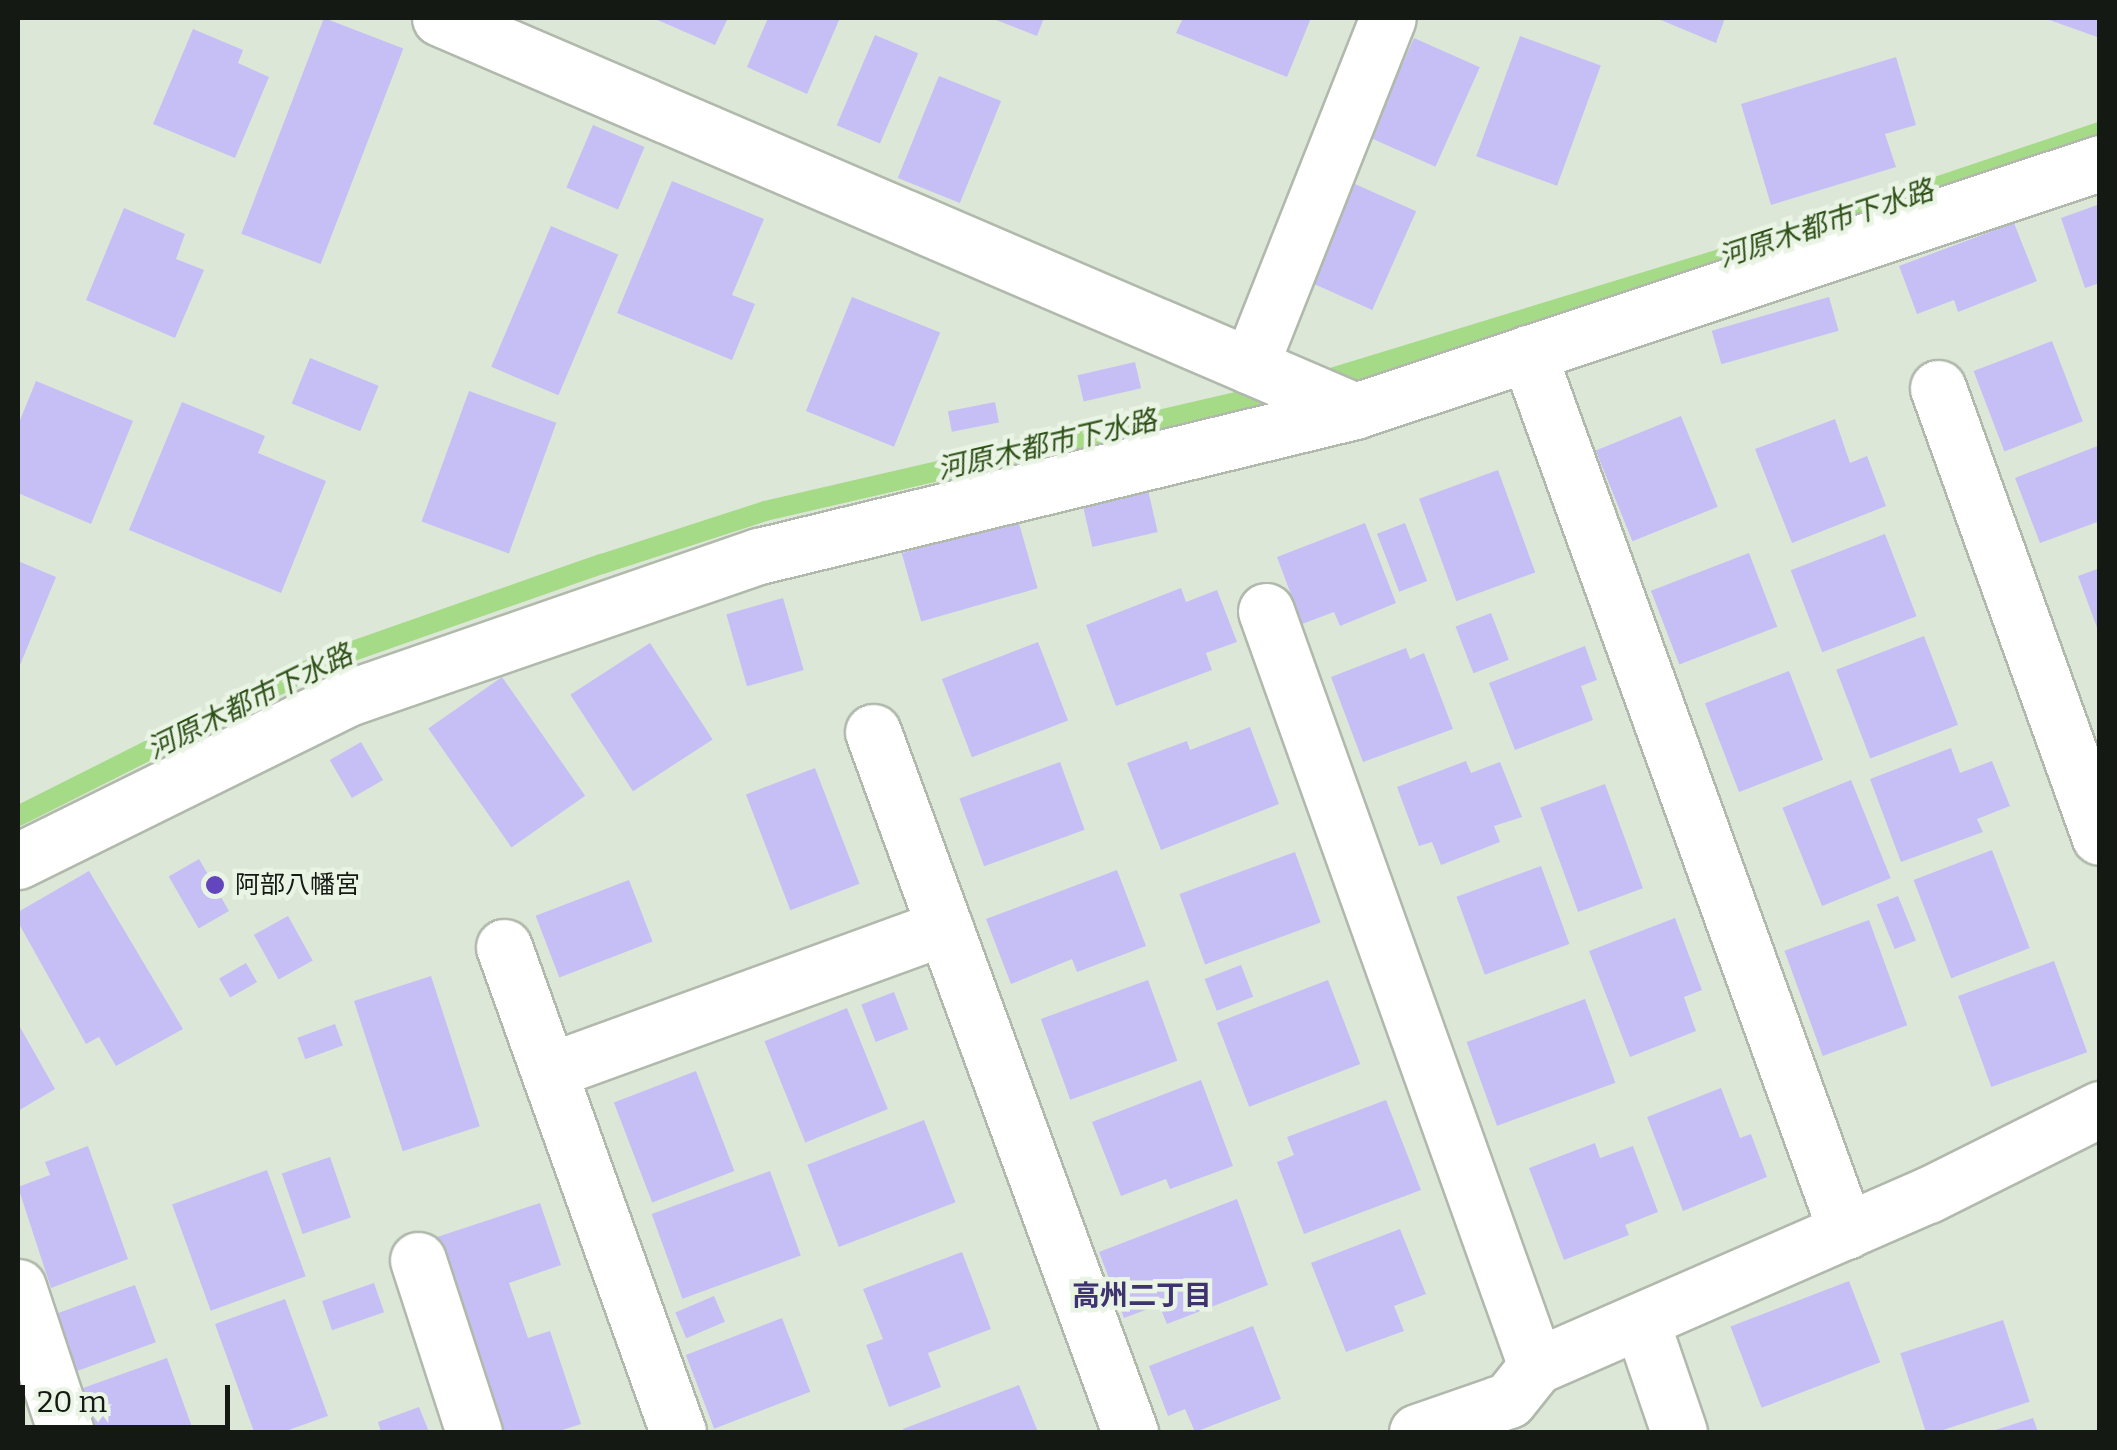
<!DOCTYPE html>
<meta charset="utf-8">
<style>
body{margin:0}
#map{position:relative;width:2117px;height:1450px;overflow:hidden;background:#dde7d8;font-family:Bitter,"Noto Sans JP",serif}
div>[style]{position:absolute}
[style*='--x']{left:calc(var(--x)*1px);top:calc(var(--y)*1px);width:calc(var(--w)*1px);rotate:calc(var(--a)*1deg)}
.stream>*{height:20px;margin:-10px;padding:0 10px;transform-origin:10px;border-radius:10px;background:#a5da87}
.building>*{inset:0;background:#c5bff5;transform-origin:0 0}
.roads{filter:drop-shadow(2px 0 #b0b9ab) drop-shadow(-2px 0 #b0b9ab) drop-shadow(0 2px #b0b9ab) drop-shadow(0 -2px #b0b9ab)}
.minor>*{height:55px;margin:-27.5px;padding:0 27.5px;transform-origin:27.5px;border-radius:27.5px;background:#fff}
.dots>*{width:28px;height:28px;translate:-50% -50%;box-sizing:border-box;border:5px solid #eaf4e5;border-radius:50%}
span{translate:-50% -50%;white-space:nowrap;text-align:center;line-height:1.15;-webkit-text-stroke:9px #eaf4e5;paint-order:stroke}
.poi-label{font-size:25px;color:#151914}
.left{translate:0 -50%;text-align:left}
.water-label{font-size:28px;color:#2e5018;font-style:italic}
.neighbourhood-label{font-size:28px;color:#3e336f;font-weight:700}
.frame{position:absolute;inset:0;border:20px solid #151914;pointer-events:none}
.scale{position:absolute;left:20px;top:1385px;width:210px;height:45px;box-sizing:border-box;border:5px solid #151914;border-top:0;padding-left:12px;font-size:30px;line-height:35px;white-space:nowrap;color:#151914;-webkit-text-stroke:8px #eaf4e5;paint-order:stroke}
</style>
<div id="map">
<div class="stream">
<i style="--x:1318;--y:382;--w:429;--a:-17"></i>
<i style="--x:1728;--y:257;--w:392;--a:-18.6"></i>
<i style="--x:18;--y:816;--w:349;--a:-26.7"></i>
<i style="--x:330;--y:659;--w:288;--a:-19.3"></i>
<i style="--x:602;--y:564;--w:171;--a:-18"></i>
<i style="--x:765;--y:511;--w:529;--a:-13.01"></i>
</div>
<div class="building">
<i style="left:324px;top:18px;width:85px;height:231px;rotate:21deg"></i>
<i style="clip-path:polygon(653px 18px,728px 18px,715px 45px)"></i>
<i style="clip-path:polygon(768px 18px,840px 18px,807px 94px,747px 67px)"></i>
<i style="clip-path:polygon(991px 18px,1044px 18px,1037px 36px)"></i>
<i style="clip-path:polygon(1183px 18px,1311px 18px,1287px 77px,1176px 33px)"></i>
<i style="clip-path:polygon(1656px 18px,1725px 18px,1716px 43px)"></i>
<i style="clip-path:polygon(2044px 18px,2100px 18px,2100px 38px)"></i>
<i style="clip-path:polygon(193px 29px,243px 50px,238px 63px,269px 77px,235px 158px,153px 124px)"></i>
<i style="left:875px;top:35px;width:47px;height:98px;rotate:23deg"></i>
<i style="left:1520px;top:36px;width:86px;height:128px;rotate:20deg"></i>
<i style="left:1414px;top:38px;width:72px;height:109px;rotate:24deg"></i>
<i style="clip-path:polygon(1896px 57px,1916px 125px,1885px 134px,1896px 167px,1771px 205px,1741px 104px)"></i>
<i style="left:939px;top:76px;width:67px;height:110px;rotate:22deg"></i>
<i style="left:593px;top:125px;width:56px;height:68px;rotate:23deg"></i>
<i style="clip-path:polygon(672px 181px,764px 219px,732px 295px,755px 304px,732px 360px,617px 313px)"></i>
<i style="left:1355px;top:184px;width:67px;height:108px;rotate:24deg"></i>
<i style="clip-path:polygon(2100px 204px,2100px 283px,2085px 288px,2061px 218px)"></i>
<i style="clip-path:polygon(124px 208px,185px 234px,176px 259px,204px 270px,175px 338px,86px 300px)"></i>
<i style="clip-path:polygon(2014px 223px,2037px 281px,1958px 312px,1954px 300px,1917px 314px,1899px 266px)"></i>
<i style="left:551px;top:226px;width:73px;height:153px;rotate:23deg"></i>
<i style="left:852px;top:297px;width:95px;height:123px;rotate:22deg"></i>
<i style="left:1829px;top:297px;width:35px;height:122px;rotate:74deg"></i>
<i style="left:2052px;top:341px;width:86px;height:84px;rotate:69deg"></i>
<i style="left:310px;top:358px;width:74px;height:49px;rotate:22deg"></i>
<i style="left:1135px;top:362px;width:27px;height:59px;rotate:77deg"></i>
<i style="clip-path:polygon(36px 381px,133px 421px,91px 524px,18px 493px,18px 425px)"></i>
<i style="left:469px;top:391px;width:93px;height:139px;rotate:20deg"></i>
<i style="clip-path:polygon(182px 402px,265px 436px,258px 453px,326px 481px,281px 593px,129px 530px)"></i>
<i style="left:995px;top:402px;width:21px;height:48px;rotate:79deg"></i>
<i style="left:1681px;top:416px;width:98px;height:92px;rotate:68deg"></i>
<i style="clip-path:polygon(1835px 419px,1850px 463px,1867px 456px,1886px 506px,1792px 543px,1755px 449px)"></i>
<i style="clip-path:polygon(2100px 445px,2100px 521px,2040px 543px,2015px 478px)"></i>
<i style="left:1498px;top:470px;width:109px;height:84px;rotate:70deg"></i>
<i style="left:1148px;top:490px;width:43px;height:67px;rotate:77deg"></i>
<i style="left:1018px;top:520px;width:71px;height:121px;rotate:74deg"></i>
<i style="clip-path:polygon(1365px 523px,1396px 603px,1340px 626px,1334px 612px,1302px 624px,1277px 557px)"></i>
<i style="left:1405px;top:523px;width:62px;height:30px;rotate:69deg"></i>
<i style="left:1885px;top:534px;width:88px;height:101px;rotate:69deg"></i>
<i style="left:1749px;top:553px;width:79px;height:105px;rotate:69deg"></i>
<i style="clip-path:polygon(18px 561px,56px 577px,18px 670px)"></i>
<i style="clip-path:polygon(2100px 568px,2100px 633px,2099px 633px,2078px 576px)"></i>
<i style="clip-path:polygon(1181px 588px,1186px 602px,1217px 590px,1237px 642px,1206px 653px,1212px 670px,1116px 706px,1086px 625px)"></i>
<i style="left:783px;top:598px;width:75px;height:59px;rotate:74deg"></i>
<i style="left:1491px;top:613px;width:50px;height:38px;rotate:69deg"></i>
<i style="left:1924px;top:636px;width:95px;height:94px;rotate:69deg"></i>
<i style="left:1038px;top:642px;width:84px;height:103px;rotate:69deg"></i>
<i style="left:650px;top:643px;width:115px;height:95px;rotate:57deg"></i>
<i style="clip-path:polygon(1585px 646px,1597px 680px,1581px 686px,1593px 720px,1515px 750px,1489px 683px)"></i>
<i style="clip-path:polygon(1406px 648px,1410px 659px,1424px 653px,1453px 729px,1363px 762px,1331px 677px)"></i>
<i style="left:1789px;top:671px;width:95px;height:90px;rotate:69deg"></i>
<i style="left:502px;top:677px;width:145px;height:90px;rotate:55deg"></i>
<i style="clip-path:polygon(1250px 727px,1279px 804px,1161px 850px,1127px 763px,1187px 741px,1190px 750px)"></i>
<i style="left:361px;top:742px;width:44px;height:36px;rotate:60deg"></i>
<i style="clip-path:polygon(1951px 748px,1960px 773px,1992px 761px,2010px 806px,1977px 819px,1983px 832px,1901px 862px,1870px 779px)"></i>
<i style="clip-path:polygon(1466px 761px,1471px 773px,1500px 762px,1522px 817px,1494px 826px,1500px 842px,1441px 865px,1432px 842px,1419px 846px,1397px 787px)"></i>
<i style="left:1060px;top:762px;width:72px;height:107px;rotate:70deg"></i>
<i style="left:815px;top:768px;width:124px;height:74px;rotate:69deg"></i>
<i style="left:1851px;top:780px;width:106px;height:74px;rotate:68deg"></i>
<i style="left:1605px;top:784px;width:111px;height:69px;rotate:70deg"></i>
<i style="left:1992px;top:850px;width:105px;height:84px;rotate:69deg"></i>
<i style="left:1295px;top:852px;width:75px;height:123px;rotate:70deg"></i>
<i style="left:199px;top:859px;width:60px;height:35px;rotate:60deg"></i>
<i style="left:1541px;top:866px;width:83px;height:90px;rotate:70deg"></i>
<i style="clip-path:polygon(1117px 870px,1146px 946px,1077px 972px,1072px 959px,1011px 984px,986px 919px)"></i>
<i style="clip-path:polygon(89px 871px,183px 1029px,116px 1066px,99px 1037px,86px 1044px,18px 922px,18px 912px)"></i>
<i style="left:629px;top:880px;width:66px;height:100px;rotate:69deg"></i>
<i style="left:1898px;top:896px;width:48px;height:23px;rotate:68deg"></i>
<i style="left:288px;top:916px;width:51px;height:39px;rotate:61deg"></i>
<i style="clip-path:polygon(1675px 918px,1702px 990px,1684px 997px,1696px 1031px,1630px 1057px,1589px 951px)"></i>
<i style="left:1869px;top:920px;width:112px;height:90px;rotate:70deg"></i>
<i style="left:2054px;top:961px;width:97px;height:102px;rotate:70deg"></i>
<i style="left:246px;top:963px;width:22px;height:31px;rotate:60deg"></i>
<i style="left:1241px;top:965px;width:34px;height:39px;rotate:69deg"></i>
<i style="left:431px;top:976px;width:158px;height:81px;rotate:72deg"></i>
<i style="left:1148px;top:980px;width:86px;height:114px;rotate:70deg"></i>
<i style="left:1328px;top:980px;width:90px;height:119px;rotate:69deg"></i>
<i style="left:894px;top:992px;width:40px;height:35px;rotate:69deg"></i>
<i style="left:1585px;top:999px;width:89px;height:126px;rotate:70deg"></i>
<i style="left:847px;top:1008px;width:109px;height:89px;rotate:68deg"></i>
<i style="left:335px;top:1024px;width:23px;height:40px;rotate:70deg"></i>
<i style="clip-path:polygon(20px 1027px,55px 1089px,18px 1111px,18px 1028px)"></i>
<i style="left:696px;top:1071px;width:107px;height:88px;rotate:69deg"></i>
<i style="clip-path:polygon(1201px 1080px,1233px 1166px,1170px 1189px,1166px 1179px,1121px 1196px,1092px 1122px)"></i>
<i style="clip-path:polygon(1721px 1088px,1740px 1138px,1751px 1134px,1767px 1177px,1683px 1211px,1647px 1117px)"></i>
<i style="clip-path:polygon(1386px 1100px,1421px 1190px,1304px 1234px,1277px 1162px,1294px 1155px,1287px 1137px)"></i>
<i style="left:924px;top:1120px;width:88px;height:125px;rotate:69deg"></i>
<i style="clip-path:polygon(1595px 1143px,1600px 1158px,1633px 1146px,1658px 1212px,1625px 1225px,1629px 1235px,1564px 1260px,1529px 1168px)"></i>
<i style="clip-path:polygon(88px 1146px,128px 1259px,51px 1288px,18px 1187px,50px 1175px,45px 1162px)"></i>
<i style="left:330px;top:1157px;width:64px;height:51px;rotate:71deg"></i>
<i style="left:267px;top:1170px;width:113px;height:101px;rotate:70deg"></i>
<i style="left:770px;top:1171px;width:90px;height:126px;rotate:70deg"></i>
<i style="clip-path:polygon(1237px 1199px,1268px 1285px,1167px 1324px,1159px 1305px,1124px 1318px,1099px 1252px)"></i>
<i style="clip-path:polygon(540px 1203px,561px 1265px,509px 1283px,528px 1338px,550px 1331px,581px 1424px,556px 1432px,498px 1432px,434px 1238px)"></i>
<i style="clip-path:polygon(1400px 1229px,1426px 1294px,1394px 1306px,1404px 1331px,1346px 1352px,1311px 1263px)"></i>
<i style="clip-path:polygon(962px 1252px,991px 1329px,928px 1353px,941px 1387px,889px 1407px,866px 1345px,883px 1339px,863px 1289px)"></i>
<i style="left:1849px;top:1281px;width:87px;height:127px;rotate:69deg"></i>
<i style="left:374px;top:1283px;width:31px;height:55px;rotate:71deg"></i>
<i style="left:135px;top:1285px;width:61px;height:86px;rotate:70deg"></i>
<i style="left:714px;top:1296px;width:28px;height:42px;rotate:67deg"></i>
<i style="clip-path:polygon(285px 1299px,328px 1416px,283px 1432px,254px 1432px,215px 1324px)"></i>
<i style="left:782px;top:1318px;width:79px;height:103px;rotate:69deg"></i>
<i style="left:2003px;top:1320px;width:86px;height:108px;rotate:72deg"></i>
<i style="clip-path:polygon(1253px 1326px,1281px 1399px,1195px 1432px,1185px 1409px,1168px 1416px,1149px 1366px)"></i>
<i style="clip-path:polygon(167px 1358px,192px 1427px,98px 1432px,83px 1388px)"></i>
<i style="clip-path:polygon(1019px 1385px,1038px 1432px,904px 1432px,903px 1429px)"></i>
<i style="clip-path:polygon(419px 1407px,429px 1432px,381px 1432px,378px 1422px)"></i>
<i style="clip-path:polygon(2033px 1418px,2038px 1432px,1989px 1432px)"></i>
</div>
<div class="roads">
<div class="minor">
<i style="--x:440;--y:18;--w:996;--a:23.24"></i>
<i style="--x:1528;--y:353;--w:934;--a:70.09"></i>
<i style="--x:1250;--y:366;--w:374;--a:-68.4"></i>
<i style="--x:1938;--y:388;--w:477;--a:70.2"></i>
<i style="--x:1266;--y:611;--w:802;--a:70.32"></i>
<i style="--x:873;--y:732;--w:746;--a:69.84"></i>
<i style="--x:18;--y:861;--w:368;--a:-26.3"></i>
<i style="--x:348;--y:698;--w:435;--a:-19.1"></i>
<i style="--x:759;--y:556;--w:613;--a:-13.67"></i>
<i style="--x:1355;--y:411;--w:785;--a:-18.41"></i>
<i style="--x:504;--y:947;--w:515;--a:70.26"></i>
<i style="--x:549;--y:1071;--w:421;--a:-20"></i>
<i style="--x:418;--y:1260;--w:181;--a:72"></i>
<i style="--x:18;--y:1287;--w:153;--a:71.7"></i>
<i style="--x:1641;--y:1321;--w:117;--a:71.1"></i>
<i style="--x:1417;--y:1432;--w:97;--a:-19.2"></i>
<i style="--x:1509;--y:1400;--w:43;--a:-51.5"></i>
<i style="--x:1536;--y:1366;--w:428;--a:-23.6"></i>
<i style="--x:1928;--y:1195;--w:192;--a:-26.6"></i>
</div>
</div>
<div class="dots">
<i style="left:215px;top:885px;background:#6345be"></i>
</div>
<div class="poi-label">
<span class="left" style="left:235px;top:885px">阿部八幡宮</span>
</div>
<div class="water-label">
<span style="left:1826px;top:224px;rotate:-18deg">河原木都市下水路</span>
<span style="left:1047px;top:445px;rotate:-13deg">河原木都市下水路</span>
<span style="left:250px;top:702px;rotate:-26deg">河原木都市下水路</span>
</div>
<div class="neighbourhood-label">
<span style="left:1142px;top:1296px">高州二丁目</span>
</div>
<div class="frame"></div>
<div class="scale">20 m</div>
</div>
